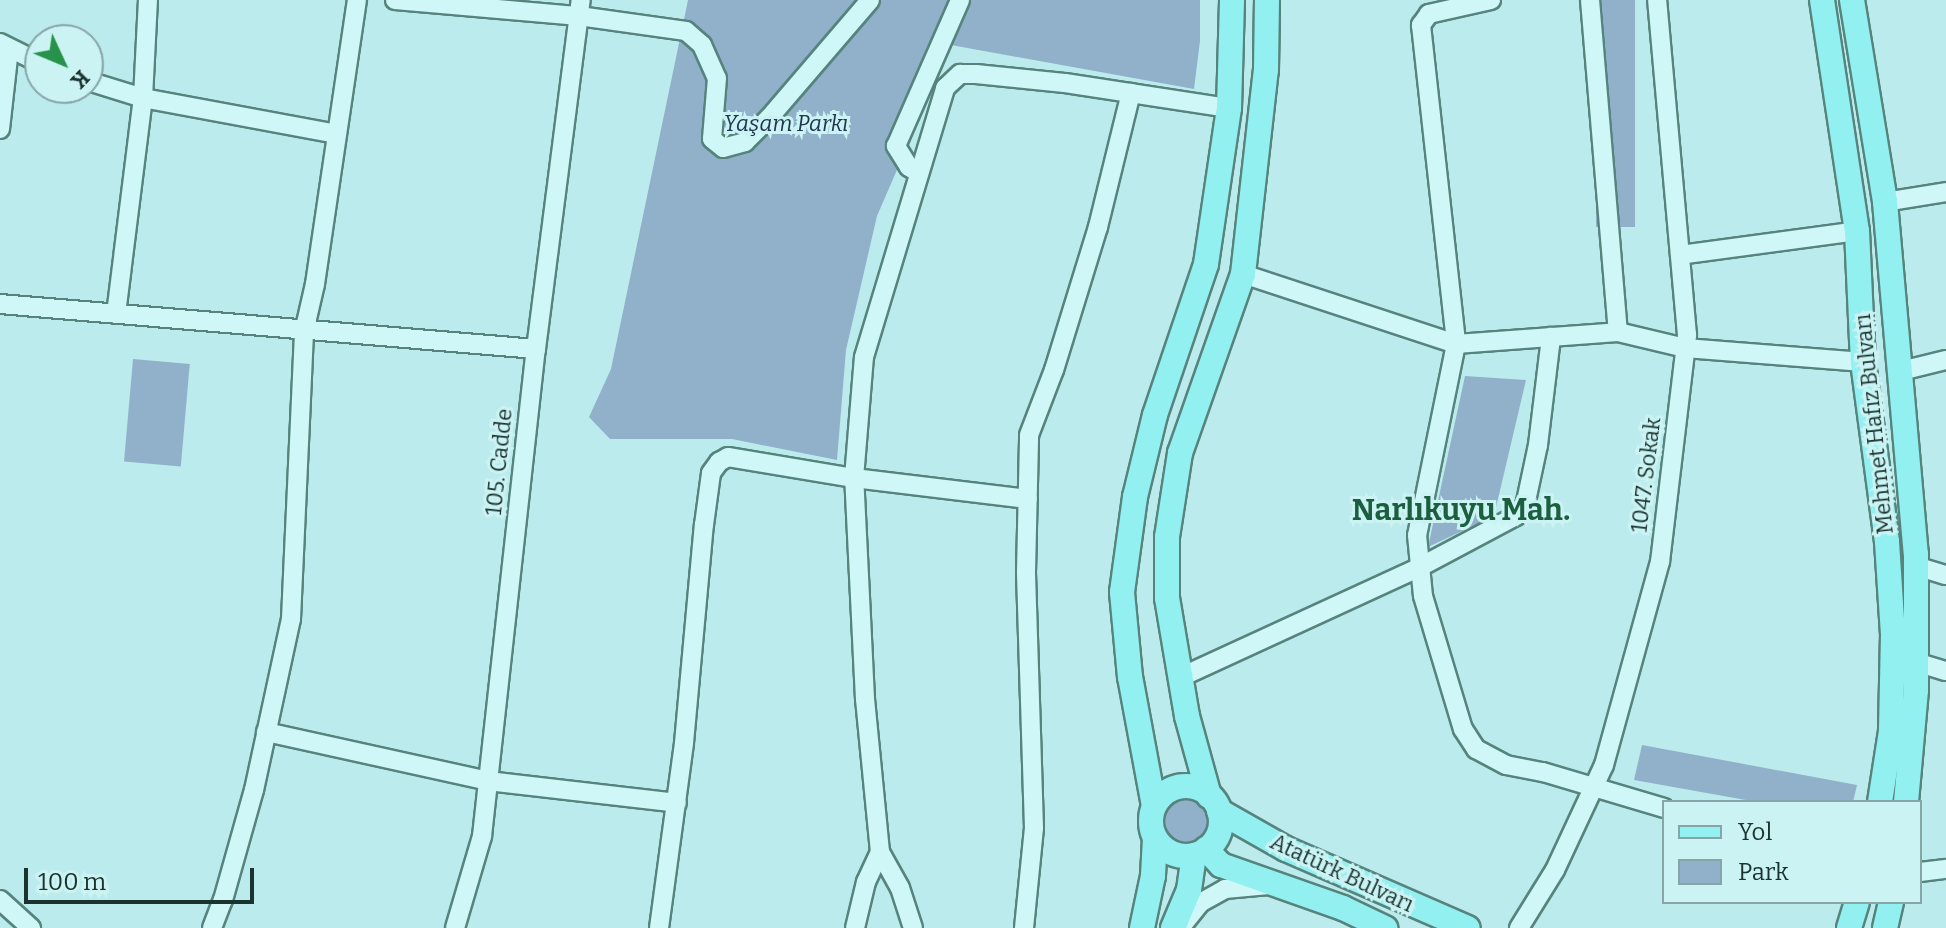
<!DOCTYPE html>
<meta charset="utf-8">
<style>
body{margin:0}
#map{position:relative;width:1946px;height:928px;overflow:hidden;background:#bcebed;font-family:Bitter,serif}
div>[style]{position:absolute}
[style*='--x']{left:calc(var(--x)*1px);top:calc(var(--y)*1px);width:calc(var(--w)*1px);rotate:calc(var(--a)*1deg)}
.green>*{inset:0;background:#91b1ca;transform-origin:0 0}
.round{border-radius:50%}
.roads{filter:drop-shadow(2px 0 #56847d) drop-shadow(-2px 0 #56847d) drop-shadow(0 2px #56847d) drop-shadow(0 -2px #56847d)}
.minor>*{height:18px;margin:-9px;padding:0 9px;transform-origin:9px;border-radius:9px;background:#cff7f8}
.major>*{height:24px;margin:-12px;padding:0 12px;transform-origin:12px;border-radius:12px;background:#93f0f1}
.major>.ring{margin:-12px;padding:0;box-sizing:content-box;background:none;border:24px solid #93f0f1;border-radius:50%}
span{translate:-50% -50%;white-space:nowrap;text-align:center;line-height:1.15;-webkit-text-stroke:6px #cbf3f4;paint-order:stroke}
.park-label{font-size:22px;color:#22354f;font-style:italic}
.street-label{font-size:22px;color:#1b332e}
.district-label{font-size:30px;color:#1b5f3f;font-weight:700}
.legend{position:absolute;left:1662px;top:800px;width:260px;height:104px;box-sizing:border-box;background:#cbf3f4;border:2px solid #85a6a5;margin:0;padding:10px 14px;list-style:none;font-size:24px;color:#1b332e}
.legend li{display:flex;align-items:center;gap:16px;height:40px}
.legend b{width:40px;border:2px solid #85a6a5}
.north{position:absolute;left:24px;top:24px;width:80px;height:80px;box-sizing:border-box;background:#cbf3f4;border:2px solid #85a6a5;border-radius:50%;rotate:134deg;font-size:22px;font-weight:700;line-height:32px;text-align:center;color:#1b332e}
.north::after{content:'';display:block;margin:auto;width:28px;height:36px;background:#279249;clip-path:polygon(50% 0,100% 100%,50% 72%,0 100%)}
.scale{position:absolute;left:24px;top:868px;width:230px;height:36px;box-sizing:border-box;border:4px solid #1b332e;border-top:0;padding-left:10px;font-size:24px;line-height:28px;white-space:nowrap;color:#1b332e;-webkit-text-stroke:6px #cbf3f4;paint-order:stroke}
</style>
<div id="map">
<div class="green">
<i style="clip-path:polygon(688px 0,1200px 0,1200px 41px,1194px 89px,951px 45px,877px 216px,846px 350px,837px 460px,732px 439px,610px 439px,589px 417px,611px 369px)"></i>
<i style="left:1596px;top:0;width:39px;height:227px"></i>
<i style="left:133px;top:359px;width:57px;height:103px;rotate:5deg"></i>
<i style="clip-path:polygon(1465px 376px,1526px 380px,1494px 516px,1428px 547px)"></i>
<i style="clip-path:polygon(1642px 745px,1857px 785px,1853px 802px,1757px 802px,1634px 780px)"></i>
<i class="round" style="left:1165px;top:798px;width:44px;height:44px"></i>
</div>
<div class="roads">
<div class="minor">
<i style="--x:395;--y:0;--w:185;--a:5"></i>
<i style="--x:579;--y:16;--w:108;--a:8"></i>
<i style="--x:686;--y:31;--w:21;--a:41"></i>
<i style="--x:702;--y:45;--w:36;--a:66"></i>
<i style="--x:717;--y:78;--w:61;--a:94.7"></i>
<i style="--x:712;--y:139;--w:14;--a:39"></i>
<i style="--x:723;--y:148;--w:23;--a:-15"></i>
<i style="--x:745;--y:142;--w:34;--a:-45"></i>
<i style="--x:769;--y:118;--w:155;--a:-49.4"></i>
<i style="--x:1491;--y:0;--w:64;--a:167.3"></i>
<i style="--x:1429;--y:14;--w:14;--a:126"></i>
<i style="--x:1421;--y:25;--w:321;--a:83.7"></i>
<i style="--x:1456;--y:344;--w:195;--a:101.5"></i>
<i style="--x:1417;--y:535;--w:61;--a:84.4"></i>
<i style="--x:1423;--y:596;--w:139;--a:73.3"></i>
<i style="--x:1463;--y:729;--w:24;--a:57"></i>
<i style="--x:1476;--y:749;--w:34;--a:28"></i>
<i style="--x:1506;--y:765;--w:38;--a:11"></i>
<i style="--x:1543;--y:772;--w:126;--a:16.6"></i>
<i style="--x:1590;--y:0;--w:333;--a:85.2"></i>
<i style="--x:0;--y:43;--w:45;--a:26.6"></i>
<i style="--x:88;--y:81;--w:58;--a:17.2"></i>
<i style="--x:143;--y:98;--w:197;--a:10.5"></i>
<i style="--x:0;--y:129;--w:81;--a:-83.6"></i>
<i style="--x:919;--y:173;--w:12;--a:-149"></i>
<i style="--x:909;--y:167;--w:25;--a:-122"></i>
<i style="--x:896;--y:146;--w:159;--a:-66.3"></i>
<i style="--x:1885;--y:202;--w:62;--a:-9.3"></i>
<i style="--x:1680;--y:255;--w:179;--a:-7.7"></i>
<i style="--x:1243;--y:274;--w:224;--a:18.2"></i>
<i style="--x:1456;--y:344;--w:162;--a:-4.2"></i>
<i style="--x:1618;--y:332;--w:69;--a:13.4"></i>
<i style="--x:1685;--y:348;--w:179;--a:4.5"></i>
<i style="--x:0;--y:304;--w:538;--a:4.8"></i>
<i style="--x:116;--y:314;--w:218;--a:-82.9"></i>
<i style="--x:143;--y:98;--w:98;--a:-87.1"></i>
<i style="--x:1901;--y:371;--w:46;--a:-13.7"></i>
<i style="--x:1916;--y:566;--w:31;--a:17"></i>
<i style="--x:1916;--y:662;--w:31;--a:17"></i>
<i style="--x:1181;--y:677;--w:263;--a:-24.7"></i>
<i style="--x:1420;--y:567;--w:109;--a:-28"></i>
<i style="--x:1516;--y:516;--w:13;--a:-48"></i>
<i style="--x:1525;--y:506;--w:62;--a:-78"></i>
<i style="--x:1538;--y:445;--w:109;--a:-83.1"></i>
<i style="--x:266;--y:732;--w:227;--a:12.4"></i>
<i style="--x:488;--y:781;--w:190;--a:6.6"></i>
<i style="--x:1920;--y:872;--w:26;--a:-7"></i>
<i style="--x:0;--y:900;--w:42;--a:42.1"></i>
<i style="--x:212;--y:928;--w:30;--a:-69"></i>
<i style="--x:223;--y:900;--w:114;--a:-74.3"></i>
<i style="--x:254;--y:790;--w:175;--a:-77.8"></i>
<i style="--x:291;--y:619;--w:287;--a:-87.4"></i>
<i style="--x:304;--y:332;--w:49;--a:-77.1"></i>
<i style="--x:315;--y:284;--w:287;--a:-81.6"></i>
<i style="--x:455;--y:928;--w:96;--a:-73.6"></i>
<i style="--x:482;--y:836;--w:490;--a:-83.7"></i>
<i style="--x:536;--y:349;--w:352;--a:-82.7"></i>
<i style="--x:659;--y:928;--w:187;--a:-82.3"></i>
<i style="--x:684;--y:743;--w:219;--a:-84.8"></i>
<i style="--x:704;--y:525;--w:52;--a:-82.3"></i>
<i style="--x:711;--y:473;--w:14;--a:-54"></i>
<i style="--x:719;--y:462;--w:10;--a:-29"></i>
<i style="--x:728;--y:457;--w:128;--a:9.5"></i>
<i style="--x:854;--y:478;--w:175;--a:6.9"></i>
<i style="--x:855;--y:928;--w:47;--a:-76.6"></i>
<i style="--x:866;--y:882;--w:33;--a:-65"></i>
<i style="--x:913;--y:928;--w:42;--a:-108"></i>
<i style="--x:900;--y:888;--w:41;--a:-119.1"></i>
<i style="--x:880;--y:852;--w:154;--a:-95.6"></i>
<i style="--x:865;--y:699;--w:221;--a:-92.8"></i>
<i style="--x:854;--y:478;--w:121;--a:-85.3"></i>
<i style="--x:864;--y:357;--w:281;--a:-73.2"></i>
<i style="--x:945;--y:88;--w:21;--a:-43"></i>
<i style="--x:960;--y:74;--w:16;--a:0"></i>
<i style="--x:976;--y:74;--w:89;--a:5.8"></i>
<i style="--x:1065;--y:83;--w:166;--a:8.7"></i>
<i style="--x:1024;--y:928;--w:100;--a:-84.3"></i>
<i style="--x:1034;--y:828;--w:256;--a:-91.8"></i>
<i style="--x:1026;--y:572;--w:137;--a:-88.7"></i>
<i style="--x:1029;--y:435;--w:70;--a:-69"></i>
<i style="--x:1054;--y:370;--w:150;--a:-72.9"></i>
<i style="--x:1098;--y:227;--w:138;--a:-76.2"></i>
<i style="--x:1180;--y:928;--w:32;--a:-51"></i>
<i style="--x:1200;--y:903;--w:29;--a:-29"></i>
<i style="--x:1225;--y:889;--w:44;--a:-5.2"></i>
<i style="--x:1519;--y:928;--w:68;--a:-58.2"></i>
<i style="--x:1555;--y:870;--w:116;--a:-65"></i>
<i style="--x:1604;--y:765;--w:211;--a:-74.6"></i>
<i style="--x:1660;--y:562;--w:229;--a:-83.2"></i>
<i style="--x:1687;--y:335;--w:336;--a:-95.1"></i>
</div>
<div class="major">
<i style="--x:1822;--y:0;--w:234;--a:81.4"></i>
<i style="--x:1857;--y:231;--w:131;--a:87.4"></i>
<i style="--x:1863;--y:362;--w:182;--a:82.4"></i>
<i style="--x:1887;--y:542;--w:92;--a:86.3"></i>
<i style="--x:1893;--y:634;--w:97;--a:91.2"></i>
<i style="--x:1891;--y:731;--w:72;--a:98.8"></i>
<i style="--x:1852;--y:0;--w:205;--a:80.7"></i>
<i style="--x:1885;--y:202;--w:353;--a:85"></i>
<i style="--x:1916;--y:554;--w:136;--a:90"></i>
<i style="--x:1916;--y:690;--w:112;--a:95.1"></i>
<i class="ring" style="left:1151px;top:786px;width:46px;height:46px"></i>
<i style="--x:1209;--y:796;--w:83;--a:-105.4"></i>
<i style="--x:1187;--y:716;--w:120;--a:-99.6"></i>
<i style="--x:1167;--y:598;--w:61;--a:-90"></i>
<i style="--x:1167;--y:537;--w:85;--a:-81.2"></i>
<i style="--x:1180;--y:453;--w:190;--a:-70.6"></i>
<i style="--x:1243;--y:274;--w:205;--a:-83.6"></i>
<i style="--x:1266;--y:70;--w:70;--a:-89.2"></i>
<i style="--x:1154;--y:806;--w:131;--a:-100.5"></i>
<i style="--x:1130;--y:677;--w:85;--a:-95.4"></i>
<i style="--x:1122;--y:592;--w:96;--a:-82.2"></i>
<i style="--x:1135;--y:497;--w:84;--a:-76.3"></i>
<i style="--x:1155;--y:415;--w:159;--a:-71.3"></i>
<i style="--x:1206;--y:264;--w:158;--a:-81.6"></i>
<i style="--x:1229;--y:108;--w:108;--a:-88.4"></i>
<i style="--x:1219;--y:811;--w:77;--a:29.6"></i>
<i style="--x:1286;--y:849;--w:198;--a:23.5"></i>
<i style="--x:1206;--y:849;--w:22;--a:47"></i>
<i style="--x:1221;--y:865;--w:129;--a:19.4"></i>
<i style="--x:1343;--y:908;--w:47;--a:25.5"></i>
<i style="--x:1142;--y:928;--w:53;--a:-78.1"></i>
<i style="--x:1153;--y:876;--w:38;--a:-87"></i>
<i style="--x:1173;--y:928;--w:41;--a:-67.2"></i>
<i style="--x:1189;--y:890;--w:35;--a:-82"></i>
<i style="--x:1849;--y:928;--w:27;--a:-73"></i>
<i style="--x:1885;--y:928;--w:27;--a:-77"></i>
</div>
</div>
<div class="park-label">
<span style="left:786px;top:124px">Yaşam Parkı</span>
</div>
<div class="street-label">
<span style="left:1874px;top:424px;rotate:-96deg">Mehmet Hafız Bulvarı</span>
<span style="left:499px;top:462px;rotate:-84deg">105. Cadde</span>
<span style="left:1646px;top:475px;rotate:-83deg">1047. Sokak</span>
<span style="left:1342px;top:873px;rotate:25deg">Atatürk Bulvarı</span>
</div>
<div class="district-label">
<span style="left:1461px;top:510px">Narlıkuyu Mah.</span>
</div>
<ul class="legend">
<li><b style="height:10px;background:#93f0f1"></b>Yol</li>
<li><b style="height:22px;background:#91b1ca"></b>Park</li>
</ul>
<div class="north">K</div>
<div class="scale">100 m</div>
</div>
